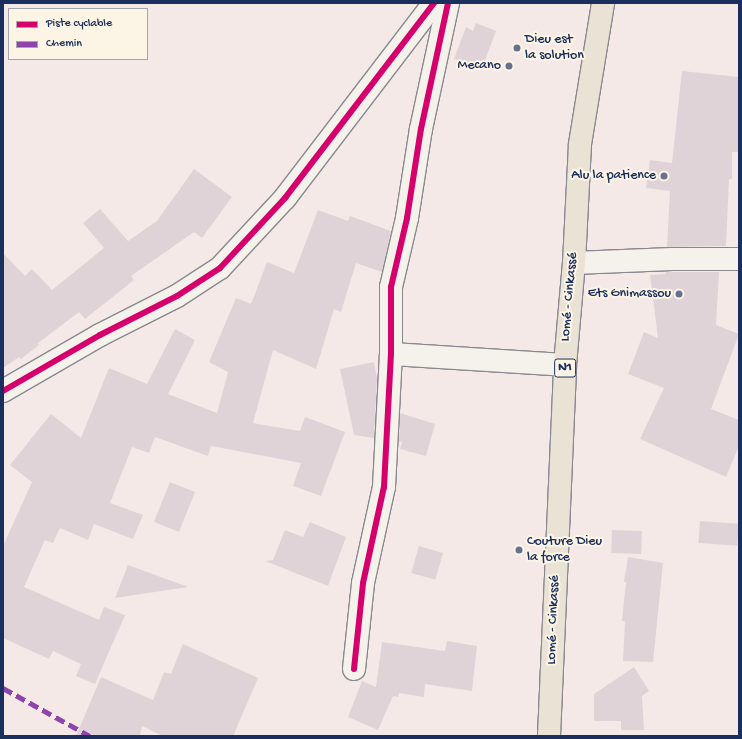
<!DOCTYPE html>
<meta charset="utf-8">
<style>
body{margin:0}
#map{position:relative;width:742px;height:739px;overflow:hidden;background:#f5e9e7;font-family:"Gochi Hand",sans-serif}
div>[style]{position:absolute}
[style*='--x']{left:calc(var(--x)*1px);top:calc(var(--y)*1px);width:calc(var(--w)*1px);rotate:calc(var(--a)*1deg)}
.building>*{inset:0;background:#e0d3d8;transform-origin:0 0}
.roads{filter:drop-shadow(1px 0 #898890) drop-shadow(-1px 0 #898890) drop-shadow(0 1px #898890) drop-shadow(0 -1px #898890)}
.minor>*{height:22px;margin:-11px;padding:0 11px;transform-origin:11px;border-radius:11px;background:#f5f1eb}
.trunk>*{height:22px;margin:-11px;padding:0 11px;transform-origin:11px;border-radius:11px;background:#eae3d5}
.quiet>*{height:5px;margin-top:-2.5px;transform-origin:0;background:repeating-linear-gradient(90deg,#8e44ad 0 10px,transparent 0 15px)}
.cycleway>*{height:6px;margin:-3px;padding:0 3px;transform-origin:3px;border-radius:3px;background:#d6006c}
.dots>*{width:11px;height:11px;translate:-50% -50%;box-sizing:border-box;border:2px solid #fcf5e5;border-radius:50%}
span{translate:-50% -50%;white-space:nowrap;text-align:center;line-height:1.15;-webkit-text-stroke:4px #fcf5e5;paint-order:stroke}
.shield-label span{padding:1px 3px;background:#fcf5e5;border:1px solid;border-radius:3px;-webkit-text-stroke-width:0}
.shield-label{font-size:13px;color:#1b2f5e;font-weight:700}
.poi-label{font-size:14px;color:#1b2f5e}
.left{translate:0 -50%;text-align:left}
.right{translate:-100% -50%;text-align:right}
.street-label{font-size:14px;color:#1b2f5e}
.frame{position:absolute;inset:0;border:4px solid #1b2f5e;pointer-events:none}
.legend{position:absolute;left:8px;top:8px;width:140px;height:52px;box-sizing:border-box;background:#fcf5e5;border:1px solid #a2a6af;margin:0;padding:5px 7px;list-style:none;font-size:12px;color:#1b2f5e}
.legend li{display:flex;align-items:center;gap:8px;height:20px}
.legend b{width:20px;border:1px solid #a2a6af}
</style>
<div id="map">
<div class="building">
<i style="clip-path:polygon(476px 23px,496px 31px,482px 69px,454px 59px,466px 27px,473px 31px)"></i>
<i style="clip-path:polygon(682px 71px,739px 77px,739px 152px,732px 152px,732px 179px,729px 179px,726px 246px,667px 247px,670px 191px,646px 188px,650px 160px,672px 163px)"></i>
<i style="clip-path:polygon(194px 169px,232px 197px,202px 238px,194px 232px,131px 276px,134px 280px,85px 319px,79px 312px,38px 343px,39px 345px,21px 359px,19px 357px,3px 368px,3px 253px,25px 276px,32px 269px,52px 290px,104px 248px,83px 223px,100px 209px,128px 241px,157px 221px)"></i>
<i style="clip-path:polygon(318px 210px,348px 221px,350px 216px,391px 231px,382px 272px,356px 263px,341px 312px,334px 309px,316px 369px,273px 350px,253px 423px,300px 431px,305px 417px,345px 432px,321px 496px,293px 486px,301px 463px,211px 446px,208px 456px,155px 437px,149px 453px,132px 447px,110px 503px,143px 515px,133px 539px,94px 524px,88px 540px,60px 528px,53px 543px,45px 540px,24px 587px,99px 620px,104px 607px,125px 615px,95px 684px,76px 676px,81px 664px,53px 651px,49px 659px,3px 638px,3px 546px,32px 482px,10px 465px,51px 414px,81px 438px,109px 368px,147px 384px,175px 329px,195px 340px,168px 394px,217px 413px,228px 372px,209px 362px,236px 298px,251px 304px,267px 262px,294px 273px)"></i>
<i style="clip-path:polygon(666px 272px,719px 272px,716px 325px,739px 334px,711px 409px,739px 420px,739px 446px,726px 477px,640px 439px,664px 388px,628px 374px,644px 332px,658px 338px,650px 275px,666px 274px)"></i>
<i style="clip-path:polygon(374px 362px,377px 378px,374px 438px,354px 435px,340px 369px)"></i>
<i style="clip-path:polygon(400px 413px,435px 424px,426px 456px,400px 449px,402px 442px,399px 441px)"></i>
<i style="left:170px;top:482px;width:27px;height:43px;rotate:22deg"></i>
<i style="left:700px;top:521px;width:39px;height:22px;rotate:4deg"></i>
<i style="clip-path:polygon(310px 522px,346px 537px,328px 586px,265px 561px,273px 560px,285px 530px,303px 537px)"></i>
<i style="left:612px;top:530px;width:30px;height:23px;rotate:2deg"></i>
<i style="left:419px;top:546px;width:25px;height:28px;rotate:16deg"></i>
<i style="clip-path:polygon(628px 557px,663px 563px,653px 662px,623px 661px,625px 621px,622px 621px,626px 582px,624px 582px)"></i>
<i style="clip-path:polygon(128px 565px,188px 587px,115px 598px)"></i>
<i style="clip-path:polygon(447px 641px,477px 646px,472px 691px,425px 684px,424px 697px,399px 693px,398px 697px,393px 696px,378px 730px,348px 717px,362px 681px,376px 687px,382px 642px,445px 651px)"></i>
<i style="clip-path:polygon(183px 644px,258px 678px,233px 736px,163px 736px,142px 726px,140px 736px,76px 736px,101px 677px,153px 700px,164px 672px,171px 674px)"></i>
<i style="clip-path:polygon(634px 667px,649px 691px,642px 696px,644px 730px,621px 730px,621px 721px,594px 721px,594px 694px)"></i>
</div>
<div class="roads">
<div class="minor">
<i style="--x:574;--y:263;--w:98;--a:-2.3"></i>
<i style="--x:672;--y:259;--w:67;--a:0"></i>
<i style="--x:391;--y:354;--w:174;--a:3.6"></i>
<i style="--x:3;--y:391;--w:112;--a:-30"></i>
<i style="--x:100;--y:335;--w:86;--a:-26.9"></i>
<i style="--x:177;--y:296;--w:51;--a:-33.1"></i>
<i style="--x:220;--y:268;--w:96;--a:-47.1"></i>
<i style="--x:285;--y:198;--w:245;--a:-52.6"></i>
<i style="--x:354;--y:669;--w:86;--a:-84"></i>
<i style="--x:363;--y:583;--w:98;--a:-77.7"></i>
<i style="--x:384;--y:487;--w:133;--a:-87"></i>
<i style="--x:391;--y:354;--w:67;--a:-90"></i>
<i style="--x:391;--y:287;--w:71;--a:-76.9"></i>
<i style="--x:407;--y:218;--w:90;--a:-81.1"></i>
<i style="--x:421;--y:129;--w:129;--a:-77.9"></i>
</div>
<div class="trunk">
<i style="--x:549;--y:736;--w:371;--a:-87.5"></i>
<i style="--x:565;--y:365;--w:102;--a:-85"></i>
<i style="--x:574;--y:263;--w:119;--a:-87.1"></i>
<i style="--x:580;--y:144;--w:143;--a:-80.7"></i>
</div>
</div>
<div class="quiet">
<i style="--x:3;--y:688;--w:99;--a:28.9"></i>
</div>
<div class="cycleway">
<i style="--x:3;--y:391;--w:112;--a:-30"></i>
<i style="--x:100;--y:335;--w:86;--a:-26.9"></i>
<i style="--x:177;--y:296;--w:51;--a:-33.1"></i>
<i style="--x:220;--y:268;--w:96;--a:-47.1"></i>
<i style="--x:285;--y:198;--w:245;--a:-52.6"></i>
<i style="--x:354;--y:669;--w:86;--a:-84"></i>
<i style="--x:363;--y:583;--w:98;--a:-77.7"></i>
<i style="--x:384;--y:487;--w:133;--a:-87"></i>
<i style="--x:391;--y:354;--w:67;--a:-90"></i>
<i style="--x:391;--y:287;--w:71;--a:-76.9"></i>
<i style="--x:407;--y:218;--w:90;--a:-81.1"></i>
<i style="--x:421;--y:129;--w:129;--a:-77.9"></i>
</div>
<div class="dots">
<i style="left:517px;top:48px;background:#67708e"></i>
<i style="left:509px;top:66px;background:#67708e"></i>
<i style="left:664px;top:176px;background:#67708e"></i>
<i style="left:679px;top:294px;background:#67708e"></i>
<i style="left:519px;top:550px;background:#67708e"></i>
</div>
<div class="shield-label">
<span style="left:565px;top:368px">N1</span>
</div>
<div class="poi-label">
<span class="left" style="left:525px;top:48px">Dieu est<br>la solution</span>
<span class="right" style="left:501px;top:66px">Mecano</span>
<span class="right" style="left:656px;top:176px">Alu la patience</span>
<span class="right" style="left:671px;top:294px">Ets Gnimassou</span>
<span class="left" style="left:527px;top:550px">Couture Dieu<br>la force</span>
</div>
<div class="street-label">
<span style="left:570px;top:297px;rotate:-85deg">Lomé - Cinkassé</span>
<span style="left:554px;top:620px;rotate:-88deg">Lomé - Cinkassé</span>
</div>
<div class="frame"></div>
<ul class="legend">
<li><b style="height:5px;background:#d6006c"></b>Piste cyclable</li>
<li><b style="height:5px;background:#8e44ad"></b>Chemin</li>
</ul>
</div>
